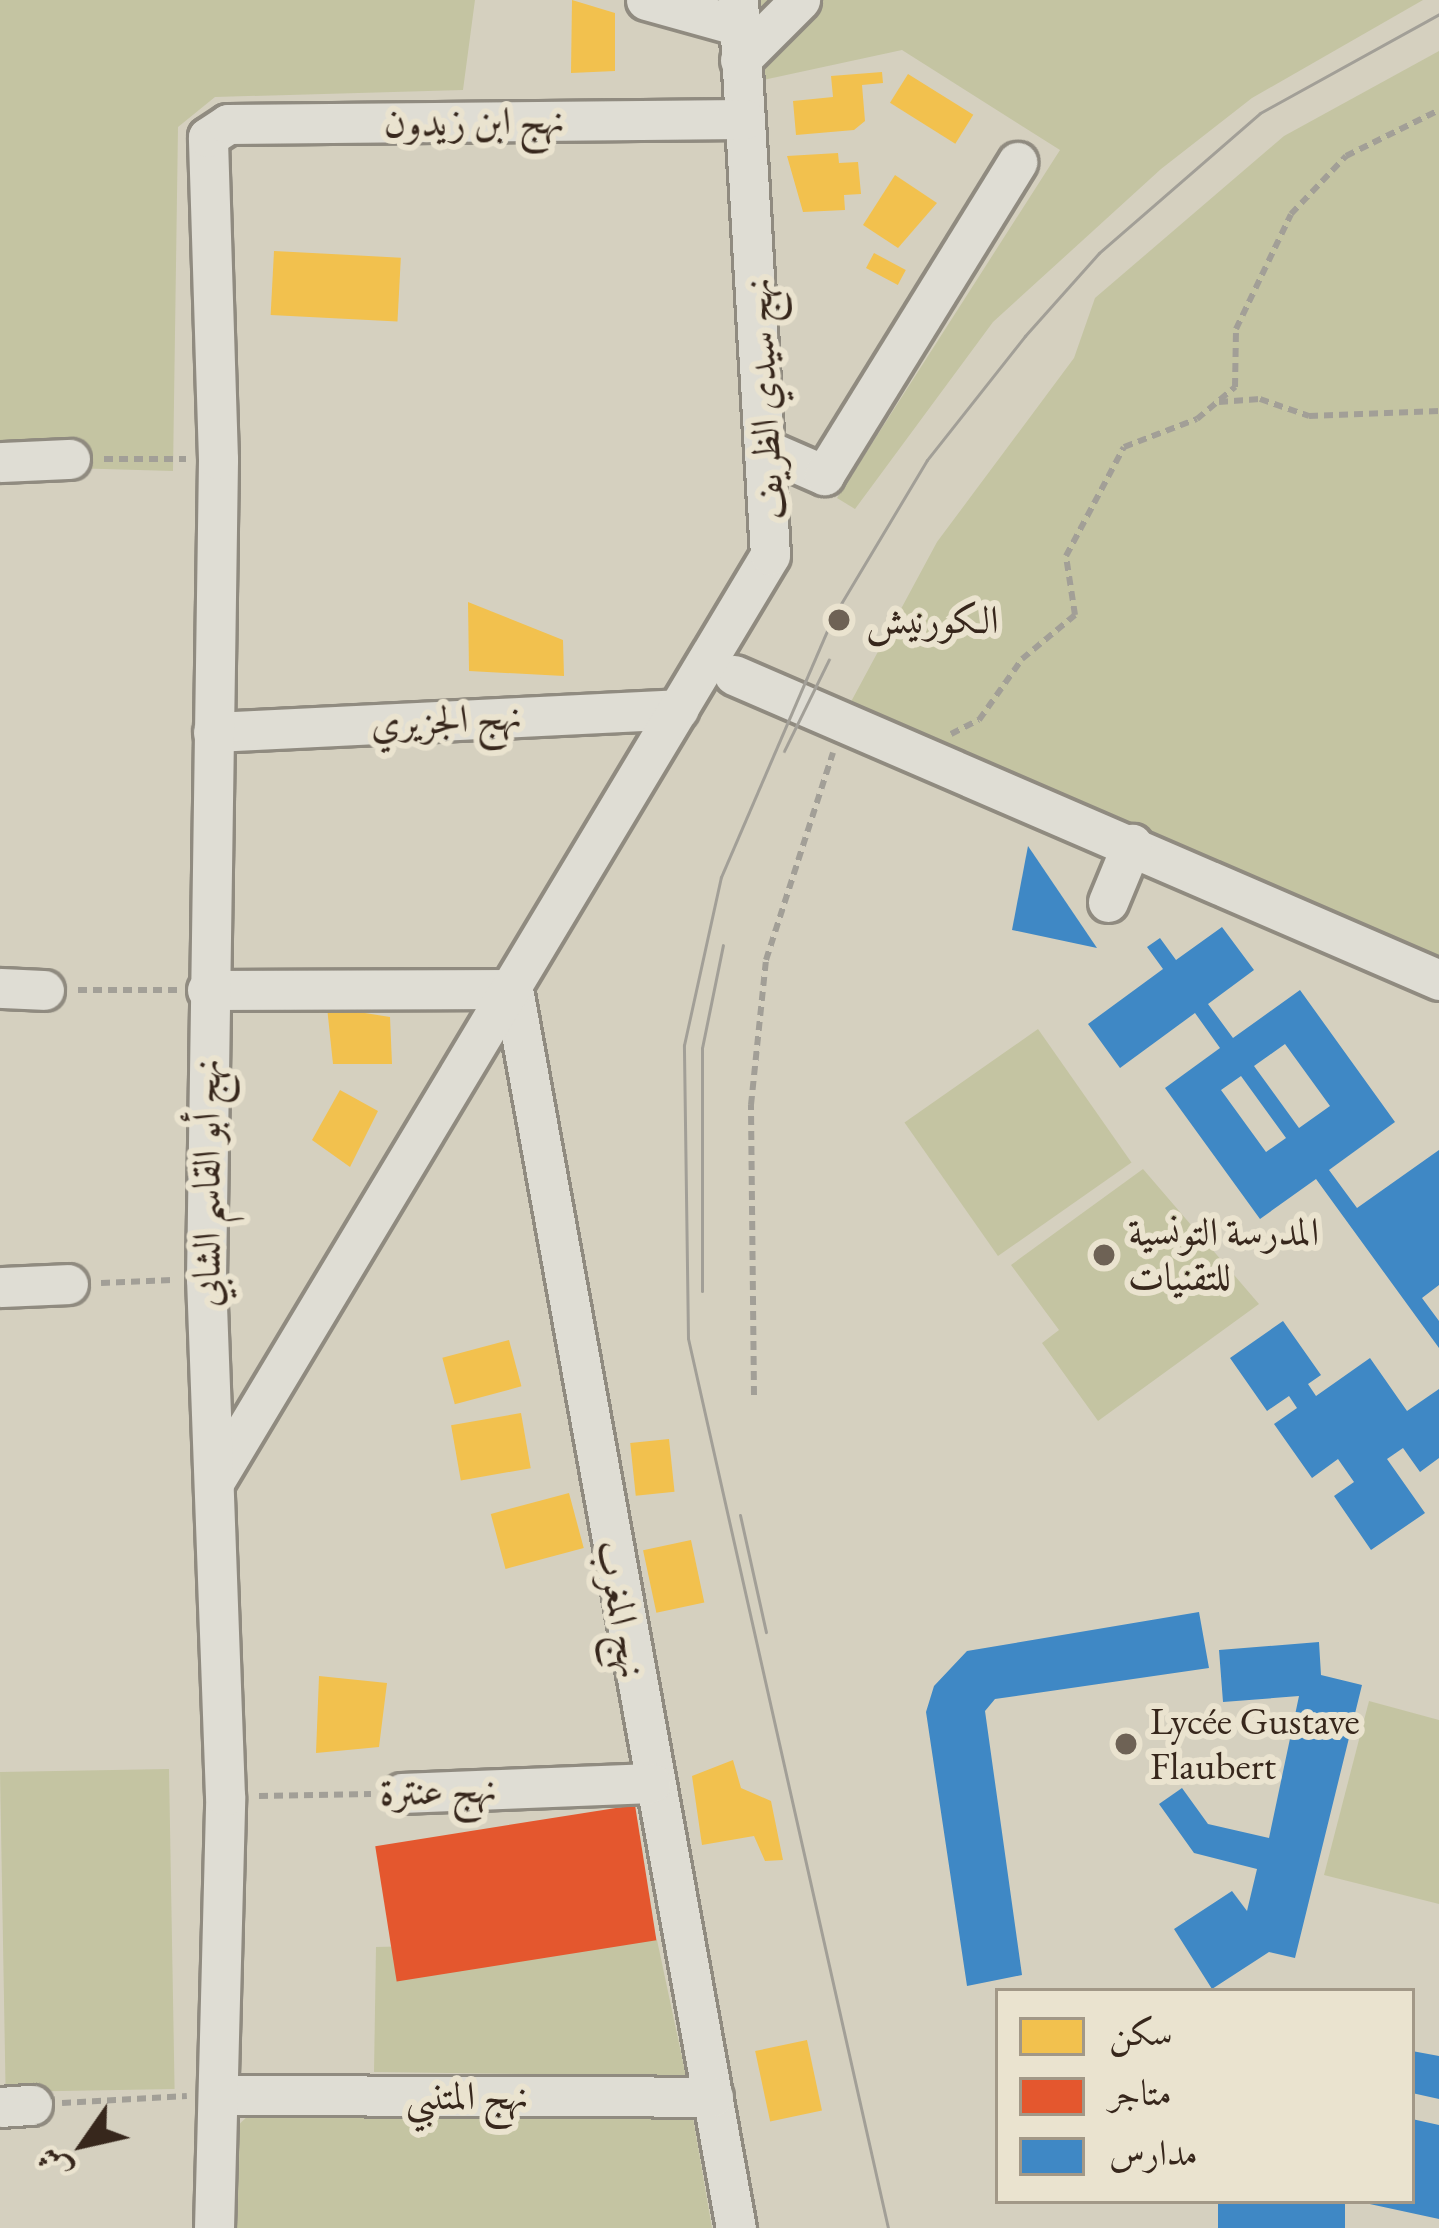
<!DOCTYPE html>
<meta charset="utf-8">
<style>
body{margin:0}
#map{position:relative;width:1439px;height:2228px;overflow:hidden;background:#d5d0bf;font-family:"EB Garamond",Amiri,serif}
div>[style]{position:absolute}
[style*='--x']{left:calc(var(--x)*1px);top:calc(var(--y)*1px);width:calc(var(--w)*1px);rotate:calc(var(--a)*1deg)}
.green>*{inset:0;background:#c4c4a2;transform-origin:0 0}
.homes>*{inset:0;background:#f2c14e;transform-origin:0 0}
.shops>*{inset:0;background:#e4572e;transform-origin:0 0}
.schools>*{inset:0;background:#3f88c5;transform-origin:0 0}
.path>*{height:6px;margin-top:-3px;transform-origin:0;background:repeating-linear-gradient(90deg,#a29f97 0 9px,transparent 0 15px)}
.roads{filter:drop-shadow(3px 0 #908b80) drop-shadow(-3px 0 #908b80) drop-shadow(0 3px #908b80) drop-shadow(0 -3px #908b80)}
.minor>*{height:39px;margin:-19.5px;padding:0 19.5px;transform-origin:19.5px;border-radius:19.5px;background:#dfddd4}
.tram>*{height:3px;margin:-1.5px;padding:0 1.5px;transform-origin:1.5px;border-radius:1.5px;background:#a29f97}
.dots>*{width:33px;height:33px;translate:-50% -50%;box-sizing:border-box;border:6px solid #eae3cf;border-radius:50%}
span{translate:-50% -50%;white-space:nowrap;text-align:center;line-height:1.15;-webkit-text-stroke:12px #eae3cf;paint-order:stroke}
.street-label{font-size:39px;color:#37271c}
.poi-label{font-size:39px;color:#37271c}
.left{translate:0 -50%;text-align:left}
.legend{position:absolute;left:995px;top:1988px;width:420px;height:216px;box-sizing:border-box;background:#eae3cf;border:3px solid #a29887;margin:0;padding:15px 21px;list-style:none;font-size:36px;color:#37271c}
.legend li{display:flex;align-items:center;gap:24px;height:60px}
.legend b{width:60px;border:3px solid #a29887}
.north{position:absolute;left:24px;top:2084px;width:120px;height:120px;-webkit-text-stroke:9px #eae3cf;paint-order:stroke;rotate:236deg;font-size:33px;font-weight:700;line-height:48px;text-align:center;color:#37271c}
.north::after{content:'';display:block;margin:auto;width:42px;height:54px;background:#37271c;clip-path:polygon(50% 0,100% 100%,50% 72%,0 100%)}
</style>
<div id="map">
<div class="green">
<i style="clip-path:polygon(0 0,475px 0,463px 90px,215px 97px,178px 127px,173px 471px,0 466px)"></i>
<i style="clip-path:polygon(750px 0,1423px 0,1252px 98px,1161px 169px,993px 322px,855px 509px,837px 498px,1060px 150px,902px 50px,754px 82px)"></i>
<i style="clip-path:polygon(1439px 51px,1439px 959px,846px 711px,937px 542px,1074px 358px,1095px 298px,1284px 136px)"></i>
<i style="left:1038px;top:1029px;width:163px;height:163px;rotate:55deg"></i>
<i style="clip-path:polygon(1143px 1169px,1259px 1304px,1098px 1421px,1042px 1343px,1059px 1330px,1011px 1265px)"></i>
<i style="clip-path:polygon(1369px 1701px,1439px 1720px,1439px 1904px,1324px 1875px)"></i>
<i style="left:169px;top:1769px;width:320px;height:169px;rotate:89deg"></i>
<i style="clip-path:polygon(657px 1940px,686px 2076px,374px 2072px,376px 1947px)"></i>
<i style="clip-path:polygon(692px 2112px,712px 2228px,228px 2228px,232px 2131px,250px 2114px)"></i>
</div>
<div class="homes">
<i style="clip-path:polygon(572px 0,615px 13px,615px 71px,571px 73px)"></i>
<i style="clip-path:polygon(882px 72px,883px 83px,862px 85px,865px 121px,854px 130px,796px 135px,793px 101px,833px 97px,831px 76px)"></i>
<i style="left:908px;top:74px;width:77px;height:34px;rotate:32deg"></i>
<i style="clip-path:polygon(838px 153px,839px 163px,858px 162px,861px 194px,844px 195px,845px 210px,803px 212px,787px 156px)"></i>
<i style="clip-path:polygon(895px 175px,937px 203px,898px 248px,863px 225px)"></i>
<i style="left:274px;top:251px;width:127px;height:64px;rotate:3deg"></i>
<i style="left:874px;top:253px;width:36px;height:17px;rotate:28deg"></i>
<i style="clip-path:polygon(468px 602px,563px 640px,564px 676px,469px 671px)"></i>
<i style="clip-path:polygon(327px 1007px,390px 1017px,392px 1064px,333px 1064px)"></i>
<i style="clip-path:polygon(340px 1090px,378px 1111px,350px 1167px,312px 1140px)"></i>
<i style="left:509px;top:1340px;width:48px;height:69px;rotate:75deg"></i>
<i style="left:521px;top:1413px;width:56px;height:71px;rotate:80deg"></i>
<i style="left:669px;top:1439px;width:53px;height:39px;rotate:84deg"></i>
<i style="left:569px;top:1493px;width:57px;height:81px;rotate:75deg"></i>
<i style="left:691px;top:1540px;width:64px;height:49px;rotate:78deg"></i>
<i style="clip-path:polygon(319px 1676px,387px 1683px,379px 1747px,316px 1753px)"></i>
<i style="clip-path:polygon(733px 1760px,741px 1788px,771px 1801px,783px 1860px,765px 1861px,754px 1836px,702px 1845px,692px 1776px)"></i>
<i style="left:807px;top:2040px;width:72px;height:53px;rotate:78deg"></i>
</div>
<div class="shops">
<i style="left:635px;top:1805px;width:137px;height:263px;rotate:81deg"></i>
</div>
<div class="schools">
<i style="clip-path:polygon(1028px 846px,1097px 948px,1012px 930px)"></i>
<i style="clip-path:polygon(evenodd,1222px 927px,1254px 970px,1208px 1004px,1233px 1038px,1300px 990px,1395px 1122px,1329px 1170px,1357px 1208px,1439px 1150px,1439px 1285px,1422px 1298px,1439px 1321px,1439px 1348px,1316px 1179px,1260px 1219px,1165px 1088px,1220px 1048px,1195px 1013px,1120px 1068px,1088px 1024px,1163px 969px,1147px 947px,1160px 938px,1176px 960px,1222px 927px,1285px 1044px,1330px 1106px,1299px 1128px,1254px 1066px,1285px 1044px,1222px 927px,1241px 1076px,1286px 1138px,1266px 1152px,1221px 1090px,1241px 1076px)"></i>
<i style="clip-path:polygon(1283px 1321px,1321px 1375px,1308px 1384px,1316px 1396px,1370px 1358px,1407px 1411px,1439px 1389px,1439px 1458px,1420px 1472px,1403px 1448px,1387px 1459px,1425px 1513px,1371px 1550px,1334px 1496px,1354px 1482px,1338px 1459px,1312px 1478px,1274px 1424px,1297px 1408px,1289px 1396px,1267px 1411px,1230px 1358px)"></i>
<i style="clip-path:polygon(1199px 1612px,1209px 1668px,995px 1699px,985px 1711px,1022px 1975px,967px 1986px,926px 1712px,934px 1686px,967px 1651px)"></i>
<i style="clip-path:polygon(1319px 1642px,1321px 1675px,1362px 1685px,1295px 1958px,1269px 1952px,1212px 1989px,1174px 1929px,1232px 1891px,1247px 1911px,1257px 1869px,1194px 1853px,1159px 1804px,1182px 1788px,1208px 1824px,1269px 1838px,1299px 1696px,1223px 1702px,1219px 1650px)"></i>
<i style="clip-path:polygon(1412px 2051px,1439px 2056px,1439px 2099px,1412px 2093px)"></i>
<i style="clip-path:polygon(1412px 2119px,1439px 2125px,1439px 2219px,1365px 2203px,1412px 2201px)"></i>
<i style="left:1218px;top:2201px;width:127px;height:28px"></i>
</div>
<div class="path">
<i style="--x:1219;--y:402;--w:41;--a:-4.2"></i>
<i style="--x:1260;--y:399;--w:52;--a:19.1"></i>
<i style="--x:1309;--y:416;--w:130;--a:-2.2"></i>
<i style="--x:104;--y:459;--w:82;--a:0"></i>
<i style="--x:951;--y:734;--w:31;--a:-27"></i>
<i style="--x:979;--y:720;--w:75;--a:-54.8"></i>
<i style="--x:1022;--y:659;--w:69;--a:-39.7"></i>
<i style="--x:1075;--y:615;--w:60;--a:-98.7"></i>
<i style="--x:1066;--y:556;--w:123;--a:-62"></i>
<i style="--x:1124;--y:447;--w:78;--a:-21"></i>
<i style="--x:1197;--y:419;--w:50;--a:-40.1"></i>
<i style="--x:1235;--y:387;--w:58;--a:-89"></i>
<i style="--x:1236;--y:329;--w:127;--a:-64.4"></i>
<i style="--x:1291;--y:214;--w:80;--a:-46.5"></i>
<i style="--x:1346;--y:156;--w:104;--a:-26.3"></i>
<i style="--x:78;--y:990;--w:100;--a:0"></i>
<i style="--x:101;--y:1283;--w:71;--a:-2.4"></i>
<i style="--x:754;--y:1395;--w:290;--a:-90.6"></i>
<i style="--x:751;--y:1105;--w:146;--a:-84.1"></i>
<i style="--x:766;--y:960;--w:218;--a:-72.1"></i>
<i style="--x:259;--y:1796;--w:112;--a:-1"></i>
<i style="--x:62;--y:2103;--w:125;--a:-3.2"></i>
</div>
<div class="roads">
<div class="minor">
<i style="--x:646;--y:0;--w:98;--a:15.5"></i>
<i style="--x:740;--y:60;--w:85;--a:-45"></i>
<i style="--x:771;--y:452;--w:58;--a:23.5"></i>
<i style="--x:824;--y:475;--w:368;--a:-58.3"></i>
<i style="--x:0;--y:462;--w:70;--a:-2.5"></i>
<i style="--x:734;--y:675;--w:768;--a:23.39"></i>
<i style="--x:213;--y:732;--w:466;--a:-2.8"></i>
<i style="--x:1108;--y:902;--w:63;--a:-67.5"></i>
<i style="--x:0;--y:988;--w:44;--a:2.6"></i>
<i style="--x:513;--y:989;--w:1259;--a:79.8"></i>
<i style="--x:207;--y:990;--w:306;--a:-0.2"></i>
<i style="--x:0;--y:1287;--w:68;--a:-2.5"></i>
<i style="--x:216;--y:1479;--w:1077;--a:-59.05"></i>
<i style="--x:770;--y:555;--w:556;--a:-93.3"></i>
<i style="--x:402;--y:1793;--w:249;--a:-2.3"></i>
<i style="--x:220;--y:2095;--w:493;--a:0.2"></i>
<i style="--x:0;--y:2107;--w:32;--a:-4"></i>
<i style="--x:214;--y:2228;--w:432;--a:-88.5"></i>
<i style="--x:225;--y:1796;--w:517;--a:-92.1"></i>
<i style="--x:206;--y:1279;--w:820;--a:-89.16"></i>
<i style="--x:218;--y:459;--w:322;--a:-91.8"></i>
<i style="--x:208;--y:137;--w:24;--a:-33"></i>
<i style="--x:228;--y:124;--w:517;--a:-0.55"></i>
</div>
</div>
<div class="tram">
<i style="--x:784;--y:751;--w:102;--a:-63.9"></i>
<i style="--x:702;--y:1291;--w:243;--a:-90"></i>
<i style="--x:702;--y:1048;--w:105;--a:-78.5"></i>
<i style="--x:740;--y:1515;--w:120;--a:77.5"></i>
<i style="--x:888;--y:2228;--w:912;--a:-102.67"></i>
<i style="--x:688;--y:1338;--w:293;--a:-90.8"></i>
<i style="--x:684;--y:1045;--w:172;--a:-77.6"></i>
<i style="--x:721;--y:877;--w:283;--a:-66.7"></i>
<i style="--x:833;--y:617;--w:183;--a:-59.1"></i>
<i style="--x:927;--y:460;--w:158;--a:-51.7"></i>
<i style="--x:1025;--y:336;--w:111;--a:-48.3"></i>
<i style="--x:1099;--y:253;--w:213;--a:-41"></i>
<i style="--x:1260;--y:113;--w:205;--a:-28.9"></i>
</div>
<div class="dots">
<i style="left:839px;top:620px;background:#6e6255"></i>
<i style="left:1104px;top:1255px;background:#6e6255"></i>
<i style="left:1126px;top:1744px;background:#6e6255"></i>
</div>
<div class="street-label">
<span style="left:474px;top:122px;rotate:-1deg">نهج ابن زيدون</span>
<span style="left:764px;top:399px;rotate:-93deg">نهج سيدي الظريف</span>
<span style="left:446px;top:720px;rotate:-3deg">نهج الجزيري</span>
<span style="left:207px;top:1183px;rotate:-90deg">نهج أبو القاسم الشابي</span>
<span style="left:621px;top:1609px;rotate:80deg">نهج المغرب</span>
<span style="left:438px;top:1791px;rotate:-2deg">نهج عنترة</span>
<span style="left:467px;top:2096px">نهج المتنبي</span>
</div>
<div class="poi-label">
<span class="left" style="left:866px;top:620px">الكورنيش</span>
<span class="left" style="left:1128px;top:1255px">المدرسة التونسية<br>للتقنيات</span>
<span class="left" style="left:1150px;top:1744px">Lycée Gustave<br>Flaubert</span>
</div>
<ul class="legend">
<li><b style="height:33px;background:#f2c14e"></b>سكن</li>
<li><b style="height:33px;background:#e4572e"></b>متاجر</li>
<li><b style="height:33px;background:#3f88c5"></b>مدارس</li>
</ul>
<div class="north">ش</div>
</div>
